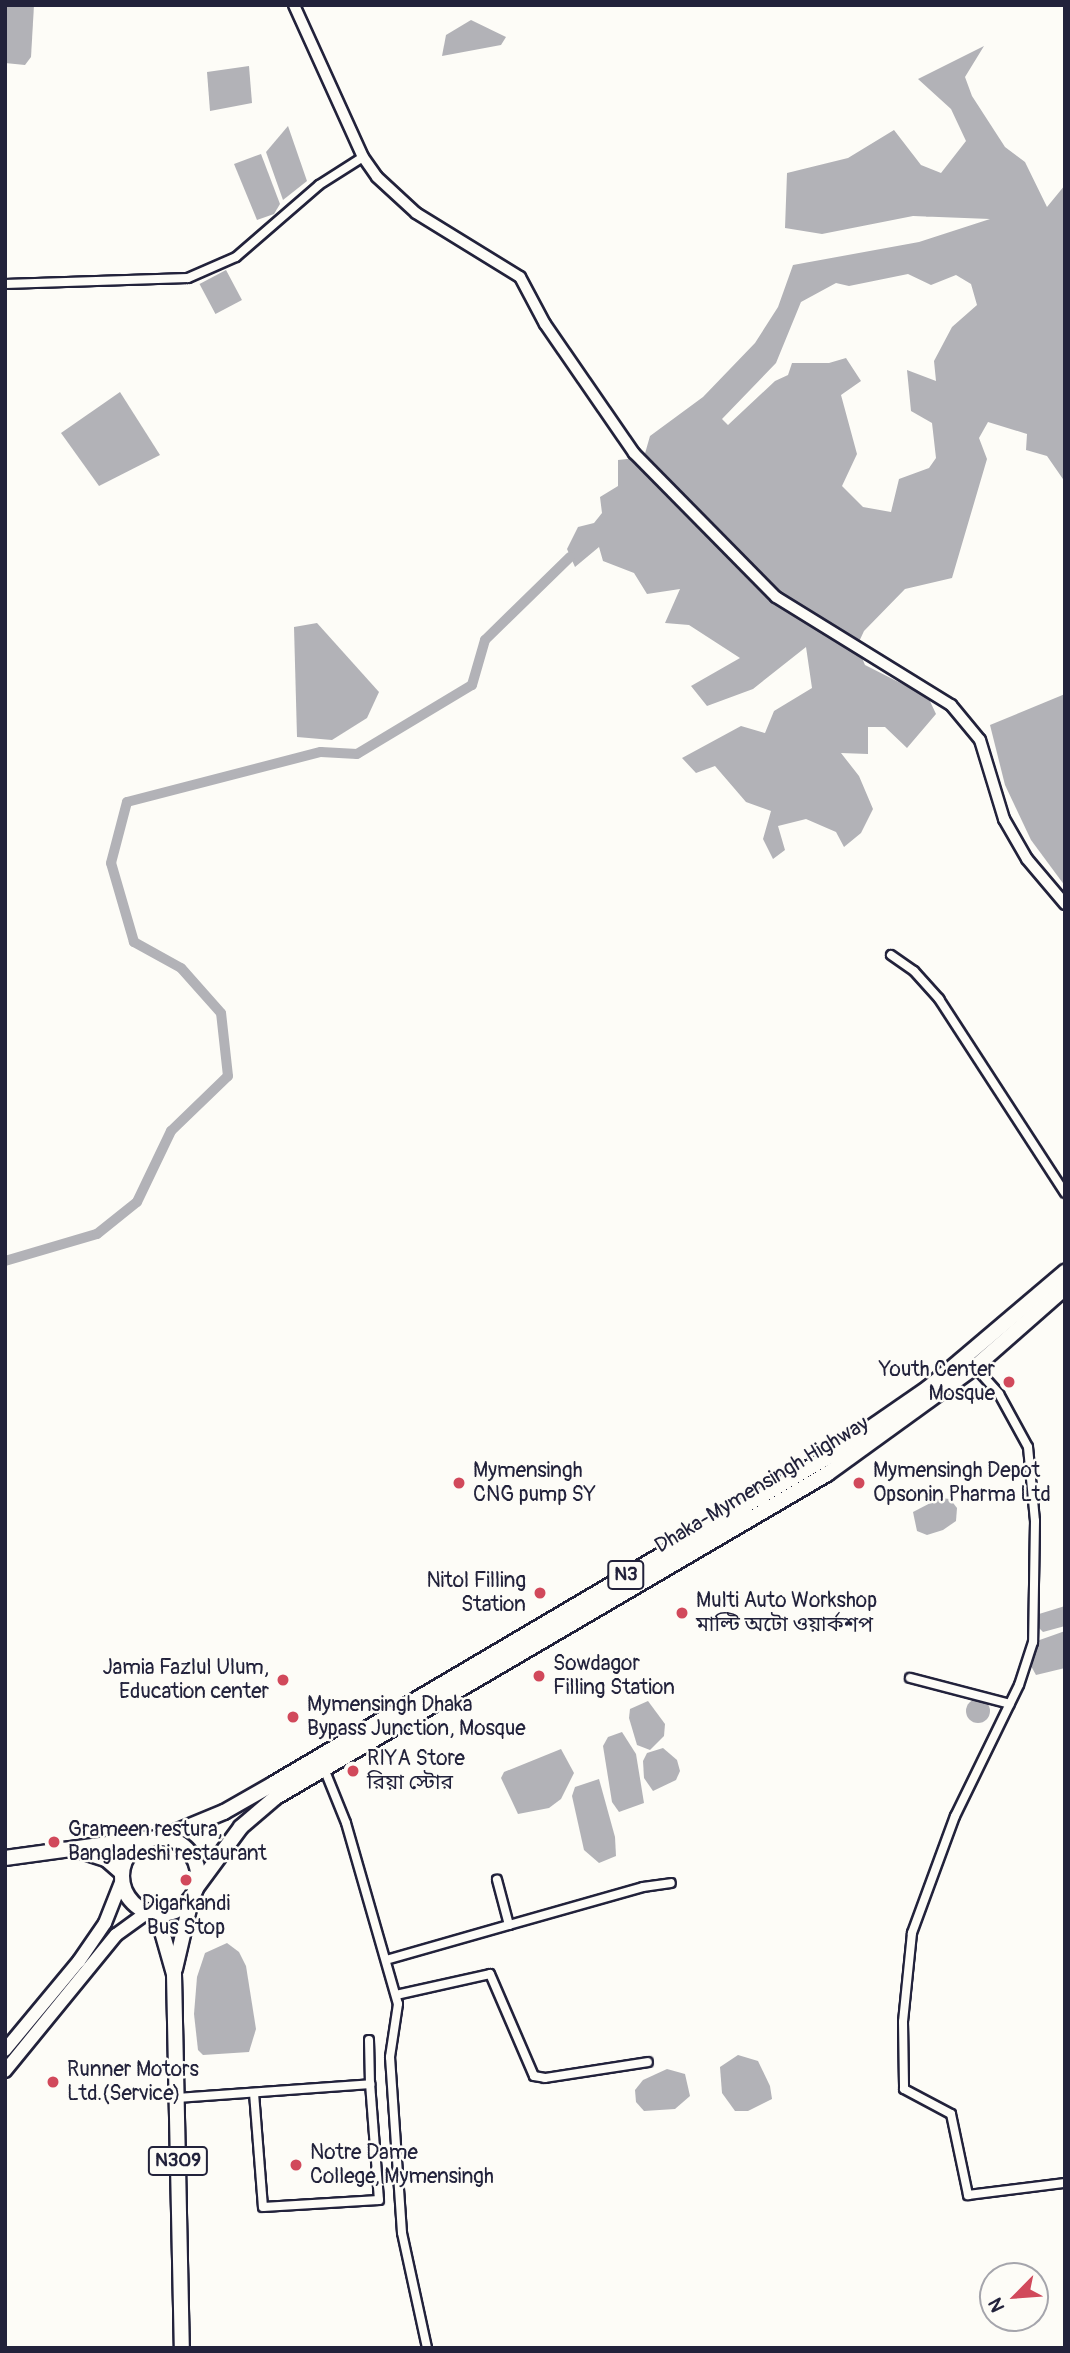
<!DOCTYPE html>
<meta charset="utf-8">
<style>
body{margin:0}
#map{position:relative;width:1070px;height:2353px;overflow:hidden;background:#fdfcf7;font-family:Pangolin,"Noto Sans Bengali",sans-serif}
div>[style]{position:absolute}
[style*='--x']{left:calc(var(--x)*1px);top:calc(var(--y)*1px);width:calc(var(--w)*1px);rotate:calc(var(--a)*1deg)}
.water>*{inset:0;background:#b2b2b7;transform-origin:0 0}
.round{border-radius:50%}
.canal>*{height:10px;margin:-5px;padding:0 5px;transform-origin:5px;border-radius:5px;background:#b2b2b7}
.roads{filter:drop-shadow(2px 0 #22223b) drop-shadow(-2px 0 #22223b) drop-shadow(0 2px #22223b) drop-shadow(0 -2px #22223b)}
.minor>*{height:8px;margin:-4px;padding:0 4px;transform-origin:4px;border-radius:4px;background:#fdfcf7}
.tertiary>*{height:10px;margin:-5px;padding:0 5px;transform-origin:5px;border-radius:5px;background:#fdfcf7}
.secondary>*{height:12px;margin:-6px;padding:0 6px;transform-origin:6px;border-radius:6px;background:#fdfcf7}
.trunk>*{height:14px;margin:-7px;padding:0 7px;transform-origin:7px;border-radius:7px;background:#fdfcf7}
.trunk>.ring{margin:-7px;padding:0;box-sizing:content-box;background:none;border:14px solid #fdfcf7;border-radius:50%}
.dots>*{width:19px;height:19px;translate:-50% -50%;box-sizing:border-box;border:4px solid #fdfcf7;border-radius:50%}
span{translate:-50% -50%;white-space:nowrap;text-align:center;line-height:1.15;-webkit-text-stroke:5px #fdfcf7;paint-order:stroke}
.shield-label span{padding:2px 5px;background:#fdfcf7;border:2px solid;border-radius:5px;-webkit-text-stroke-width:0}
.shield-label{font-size:19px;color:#22223b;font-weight:700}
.poi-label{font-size:21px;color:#22223b}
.right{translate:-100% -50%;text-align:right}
.left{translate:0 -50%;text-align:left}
.street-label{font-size:21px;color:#22223b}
.frame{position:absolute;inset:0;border:7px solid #22223b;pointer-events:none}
.north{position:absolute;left:979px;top:2262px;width:70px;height:70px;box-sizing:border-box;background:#fdfcf7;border:2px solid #a5a5ac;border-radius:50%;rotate:245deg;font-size:19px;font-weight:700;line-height:28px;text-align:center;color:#22223b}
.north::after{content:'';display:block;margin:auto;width:24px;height:32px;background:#d1495b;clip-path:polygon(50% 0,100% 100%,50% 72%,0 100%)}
</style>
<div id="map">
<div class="water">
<i style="clip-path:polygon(5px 5px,34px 5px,31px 57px,25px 65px,5px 63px)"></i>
<i style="clip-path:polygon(471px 20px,506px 37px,501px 45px,442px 56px,446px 35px)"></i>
<i style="clip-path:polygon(evenodd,984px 46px,965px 77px,972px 96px,1005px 147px,1025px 162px,1047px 207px,1065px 185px,1065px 482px,1047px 456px,1026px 450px,1027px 434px,988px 422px,979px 438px,987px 459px,952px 578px,905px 589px,864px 631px,857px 646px,865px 665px,928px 697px,936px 714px,907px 748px,885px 727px,868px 727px,868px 754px,841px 753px,859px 776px,873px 809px,861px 833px,844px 847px,836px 832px,806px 819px,778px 826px,785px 850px,773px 859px,763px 839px,771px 811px,746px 802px,715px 766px,696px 773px,682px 758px,741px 726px,765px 733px,774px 711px,812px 688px,806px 647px,753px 689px,707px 706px,691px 686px,740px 658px,689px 625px,665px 623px,680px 589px,647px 594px,634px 573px,603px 561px,599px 547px,575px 567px,567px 549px,578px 527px,594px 523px,602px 513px,600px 497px,618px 486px,618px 460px,644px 457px,650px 436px,703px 397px,755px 343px,778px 307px,793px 265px,919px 242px,990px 219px,913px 216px,822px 234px,785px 228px,787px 173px,848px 158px,894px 130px,921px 165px,941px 173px,966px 141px,951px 109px,918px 79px,984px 46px,908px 274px,931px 285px,956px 275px,971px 284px,977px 305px,952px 327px,934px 361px,936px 381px,907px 370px,911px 411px,932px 423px,936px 458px,929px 468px,899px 479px,891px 512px,863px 507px,842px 486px,857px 454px,841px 395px,861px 381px,846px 358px,829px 363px,792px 363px,788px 375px,775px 381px,728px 425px,722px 419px,776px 363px,801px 302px,836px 283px,849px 286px,908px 274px)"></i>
<i style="clip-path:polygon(249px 66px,252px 103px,210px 111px,207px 72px)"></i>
<i style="clip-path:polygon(288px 126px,307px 181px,283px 200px,266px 152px)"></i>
<i style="clip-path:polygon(261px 154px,280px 204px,274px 214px,257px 220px,234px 164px)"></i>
<i style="left:226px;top:270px;width:34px;height:30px;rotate:62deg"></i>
<i style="clip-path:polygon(120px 392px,160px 455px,99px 486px,61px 433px)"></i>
<i style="clip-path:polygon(317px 623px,379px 692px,367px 718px,332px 740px,297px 737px,294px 627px)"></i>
<i style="clip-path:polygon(1065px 694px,1065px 886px,1031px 840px,1005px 785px,990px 725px)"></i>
<i style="clip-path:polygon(940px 1498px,950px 1499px,957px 1508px,956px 1521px,943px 1530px,927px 1535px,917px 1531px,913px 1512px)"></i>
<i style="clip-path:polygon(1065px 1606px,1065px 1626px,1043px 1632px,1039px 1628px,1039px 1614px)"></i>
<i style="clip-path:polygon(1065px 1631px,1065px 1668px,1036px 1675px,1031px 1666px,1034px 1642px)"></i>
<i class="round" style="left:966px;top:1699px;width:24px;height:24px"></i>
<i style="clip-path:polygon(648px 1701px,665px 1724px,664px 1736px,650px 1750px,637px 1745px,629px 1718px,630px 1709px)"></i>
<i style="clip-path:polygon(622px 1732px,636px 1754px,644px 1803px,619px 1812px,612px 1802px,603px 1746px,608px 1737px)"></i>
<i style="clip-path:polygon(663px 1748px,677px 1760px,680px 1771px,676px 1780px,653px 1791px,644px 1778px,643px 1761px,647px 1753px)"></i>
<i style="clip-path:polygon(561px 1749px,574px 1773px,561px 1799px,549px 1808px,518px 1814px,501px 1778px,504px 1772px)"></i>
<i style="clip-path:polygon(599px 1779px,615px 1837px,616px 1856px,599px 1863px,584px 1850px,572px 1796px,575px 1787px)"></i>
<i style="clip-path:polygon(227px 1943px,239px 1952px,246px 1966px,256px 2029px,249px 2052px,203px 2055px,198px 2050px,194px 2014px,197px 1977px,205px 1953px)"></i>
<i style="clip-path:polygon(738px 2055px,758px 2061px,770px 2086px,772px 2099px,748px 2111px,735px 2111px,722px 2093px,720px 2067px)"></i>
<i style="clip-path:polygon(667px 2069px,685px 2074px,690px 2096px,675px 2109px,644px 2111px,636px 2102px,635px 2090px,643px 2080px)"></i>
</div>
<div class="canal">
<i style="--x:5;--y:1261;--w:96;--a:-16.4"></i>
<i style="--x:97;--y:1234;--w:51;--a:-38.7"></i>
<i style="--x:137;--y:1202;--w:79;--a:-64.4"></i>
<i style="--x:171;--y:1131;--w:79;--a:-44"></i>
<i style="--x:228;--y:1076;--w:63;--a:-96.3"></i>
<i style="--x:221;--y:1013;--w:60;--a:-131.6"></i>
<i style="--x:181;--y:968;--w:54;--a:-151"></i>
<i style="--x:134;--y:942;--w:82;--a:-106.2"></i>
<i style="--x:111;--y:863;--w:63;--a:-75.3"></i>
<i style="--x:127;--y:802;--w:200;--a:-14.5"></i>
<i style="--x:321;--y:752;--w:36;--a:3"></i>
<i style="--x:357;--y:754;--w:134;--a:-31"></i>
<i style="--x:472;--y:685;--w:47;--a:-73.9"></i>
<i style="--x:485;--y:640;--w:119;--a:-44.3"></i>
</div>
<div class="roads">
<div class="minor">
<i style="--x:5;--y:284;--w:183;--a:-1.9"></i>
<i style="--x:188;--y:278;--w:52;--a:-23.6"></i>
<i style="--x:236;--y:257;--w:110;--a:-40.9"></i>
<i style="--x:319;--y:185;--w:52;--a:-32.5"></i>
<i style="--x:891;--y:955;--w:28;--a:35"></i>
<i style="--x:914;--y:971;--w:38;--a:48"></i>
<i style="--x:939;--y:999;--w:231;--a:57"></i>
<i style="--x:975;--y:1367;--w:36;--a:48"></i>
<i style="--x:999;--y:1394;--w:60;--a:61.3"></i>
<i style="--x:1028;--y:1447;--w:74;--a:84.6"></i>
<i style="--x:1035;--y:1521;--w:121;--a:90.9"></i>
<i style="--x:1033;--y:1642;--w:45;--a:108"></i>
<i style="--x:1019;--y:1685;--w:146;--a:116"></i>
<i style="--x:955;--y:1816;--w:125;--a:110.2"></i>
<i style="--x:912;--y:1933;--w:89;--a:95.8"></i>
<i style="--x:903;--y:2022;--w:67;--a:89.1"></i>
<i style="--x:904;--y:2089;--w:53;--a:28"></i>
<i style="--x:951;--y:2114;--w:83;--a:78.1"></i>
<i style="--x:968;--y:2195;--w:98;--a:-7.1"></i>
<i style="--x:910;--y:1678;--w:103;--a:14.6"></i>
<i style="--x:323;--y:1766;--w:61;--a:68"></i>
<i style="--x:346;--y:1823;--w:188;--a:74"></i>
<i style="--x:398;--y:2004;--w:54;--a:98.6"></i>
<i style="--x:390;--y:2057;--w:176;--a:86.1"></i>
<i style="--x:402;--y:2233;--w:118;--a:77.7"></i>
<i style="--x:509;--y:1925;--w:139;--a:-15.8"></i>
<i style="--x:643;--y:1887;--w:28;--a:-8"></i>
<i style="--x:386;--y:1960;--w:128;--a:-15.9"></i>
<i style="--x:509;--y:1925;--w:47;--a:-104.9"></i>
<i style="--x:396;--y:1995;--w:96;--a:-12.6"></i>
<i style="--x:490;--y:1974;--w:111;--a:66.7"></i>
<i style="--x:534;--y:2076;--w:11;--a:10"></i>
<i style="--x:545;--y:2078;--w:104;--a:-8.8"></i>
<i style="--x:254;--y:2093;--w:114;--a:85.5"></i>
<i style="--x:263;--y:2207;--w:116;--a:-3.5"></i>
<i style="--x:379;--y:2200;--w:116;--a:-94.4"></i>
<i style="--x:177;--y:2098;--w:194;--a:-4.1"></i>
<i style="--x:370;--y:2084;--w:44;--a:-91.3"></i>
</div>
<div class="tertiary">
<i style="--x:294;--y:5;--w:167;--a:65.6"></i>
<i style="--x:363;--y:157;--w:24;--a:55"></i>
<i style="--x:377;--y:177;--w:53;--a:42.7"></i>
<i style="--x:416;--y:213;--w:122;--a:31.6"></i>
<i style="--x:520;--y:277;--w:53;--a:62"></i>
<i style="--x:545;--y:324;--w:157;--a:55.4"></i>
<i style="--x:634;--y:453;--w:202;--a:45.4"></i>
<i style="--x:776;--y:597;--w:206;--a:31.7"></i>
<i style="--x:951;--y:705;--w:45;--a:50.4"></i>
<i style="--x:980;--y:740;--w:83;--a:73.1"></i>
<i style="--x:1004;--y:819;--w:46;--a:60.1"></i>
<i style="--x:1027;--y:859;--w:59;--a:49.8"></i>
</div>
<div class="secondary">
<i style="--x:5;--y:2050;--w:116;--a:-50.3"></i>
<i style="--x:79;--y:1961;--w:46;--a:-55.6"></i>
<i style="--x:105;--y:1923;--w:46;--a:-68.4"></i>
<i style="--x:5;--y:2071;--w:176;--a:-50.8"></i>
<i style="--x:116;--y:1935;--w:39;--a:-36"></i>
</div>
<div class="trunk">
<i style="--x:161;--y:1838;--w:68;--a:-22.4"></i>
<i style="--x:224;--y:1812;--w:56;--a:-29.7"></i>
<i style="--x:273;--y:1784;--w:648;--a:-30.52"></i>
<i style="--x:831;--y:1455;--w:118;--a:-34.6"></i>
<i style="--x:928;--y:1388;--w:180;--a:-40.3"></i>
<i class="ring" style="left:122px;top:1838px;width:62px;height:62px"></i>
<i style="--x:81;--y:1851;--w:26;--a:18"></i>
<i style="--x:106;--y:1859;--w:21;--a:41"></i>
<i style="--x:5;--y:1858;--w:140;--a:-7.8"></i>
<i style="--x:196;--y:1888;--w:76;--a:-53.6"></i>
<i style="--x:241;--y:1827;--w:46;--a:-40.6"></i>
<i style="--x:276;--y:1797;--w:639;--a:-30.38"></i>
<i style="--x:827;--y:1474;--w:183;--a:-35.9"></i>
<i style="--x:975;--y:1367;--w:120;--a:-41.3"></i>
<i style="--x:157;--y:1914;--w:62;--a:74.2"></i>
<i style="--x:174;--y:1974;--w:374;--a:88.8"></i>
<i style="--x:175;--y:1969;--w:71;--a:-76.9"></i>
</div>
</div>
<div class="dots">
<i style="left:1009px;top:1382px;background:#d1495b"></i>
<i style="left:459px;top:1483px;background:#d1495b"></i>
<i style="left:859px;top:1483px;background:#d1495b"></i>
<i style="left:540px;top:1593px;background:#d1495b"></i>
<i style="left:682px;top:1613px;background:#d1495b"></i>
<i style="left:539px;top:1676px;background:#d1495b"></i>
<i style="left:283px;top:1680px;background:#d1495b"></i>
<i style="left:293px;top:1717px;background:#d1495b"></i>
<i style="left:353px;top:1771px;background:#d1495b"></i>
<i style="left:54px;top:1842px;background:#d1495b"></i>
<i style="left:186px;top:1880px;background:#d1495b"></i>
<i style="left:53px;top:2082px;background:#d1495b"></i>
<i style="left:296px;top:2165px;background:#d1495b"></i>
</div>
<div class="shield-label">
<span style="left:626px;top:1575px">N3</span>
<span style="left:178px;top:2161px">N309</span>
</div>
<div class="poi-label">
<span class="right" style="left:995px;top:1382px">Youth Center<br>Mosque</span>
<span class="left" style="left:473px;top:1483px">Mymensingh<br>CNG pump SY</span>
<span class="left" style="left:873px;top:1483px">Mymensingh Depot<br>Opsonin Pharma Ltd</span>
<span class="right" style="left:526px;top:1593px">Nitol Filling<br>Station</span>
<span class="left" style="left:696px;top:1613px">Multi Auto Workshop<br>মাল্টি অটো ওয়ার্কশপ</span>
<span class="left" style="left:553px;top:1676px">Sowdagor<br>Filling Station</span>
<span class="right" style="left:269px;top:1680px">Jamia Fazlul Ulum,<br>Education center</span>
<span class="left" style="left:307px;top:1717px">Mymensingh Dhaka<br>Bypass Junction, Mosque</span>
<span class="left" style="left:367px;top:1771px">RIYA Store<br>রিয়া স্টোর</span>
<span class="left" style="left:68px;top:1842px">Grameen restura,<br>Bangladeshi restaurant</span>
<span style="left:186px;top:1916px">Digarkandi<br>Bus Stop</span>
<span class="left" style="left:67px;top:2082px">Runner Motors<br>Ltd.(Service)</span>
<span class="left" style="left:310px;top:2165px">Notre Dame<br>College, Mymensingh</span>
</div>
<div class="street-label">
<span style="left:762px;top:1485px;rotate:-31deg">Dhaka-Mymensingh Highway</span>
</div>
<div class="frame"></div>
<div class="north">N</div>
</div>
